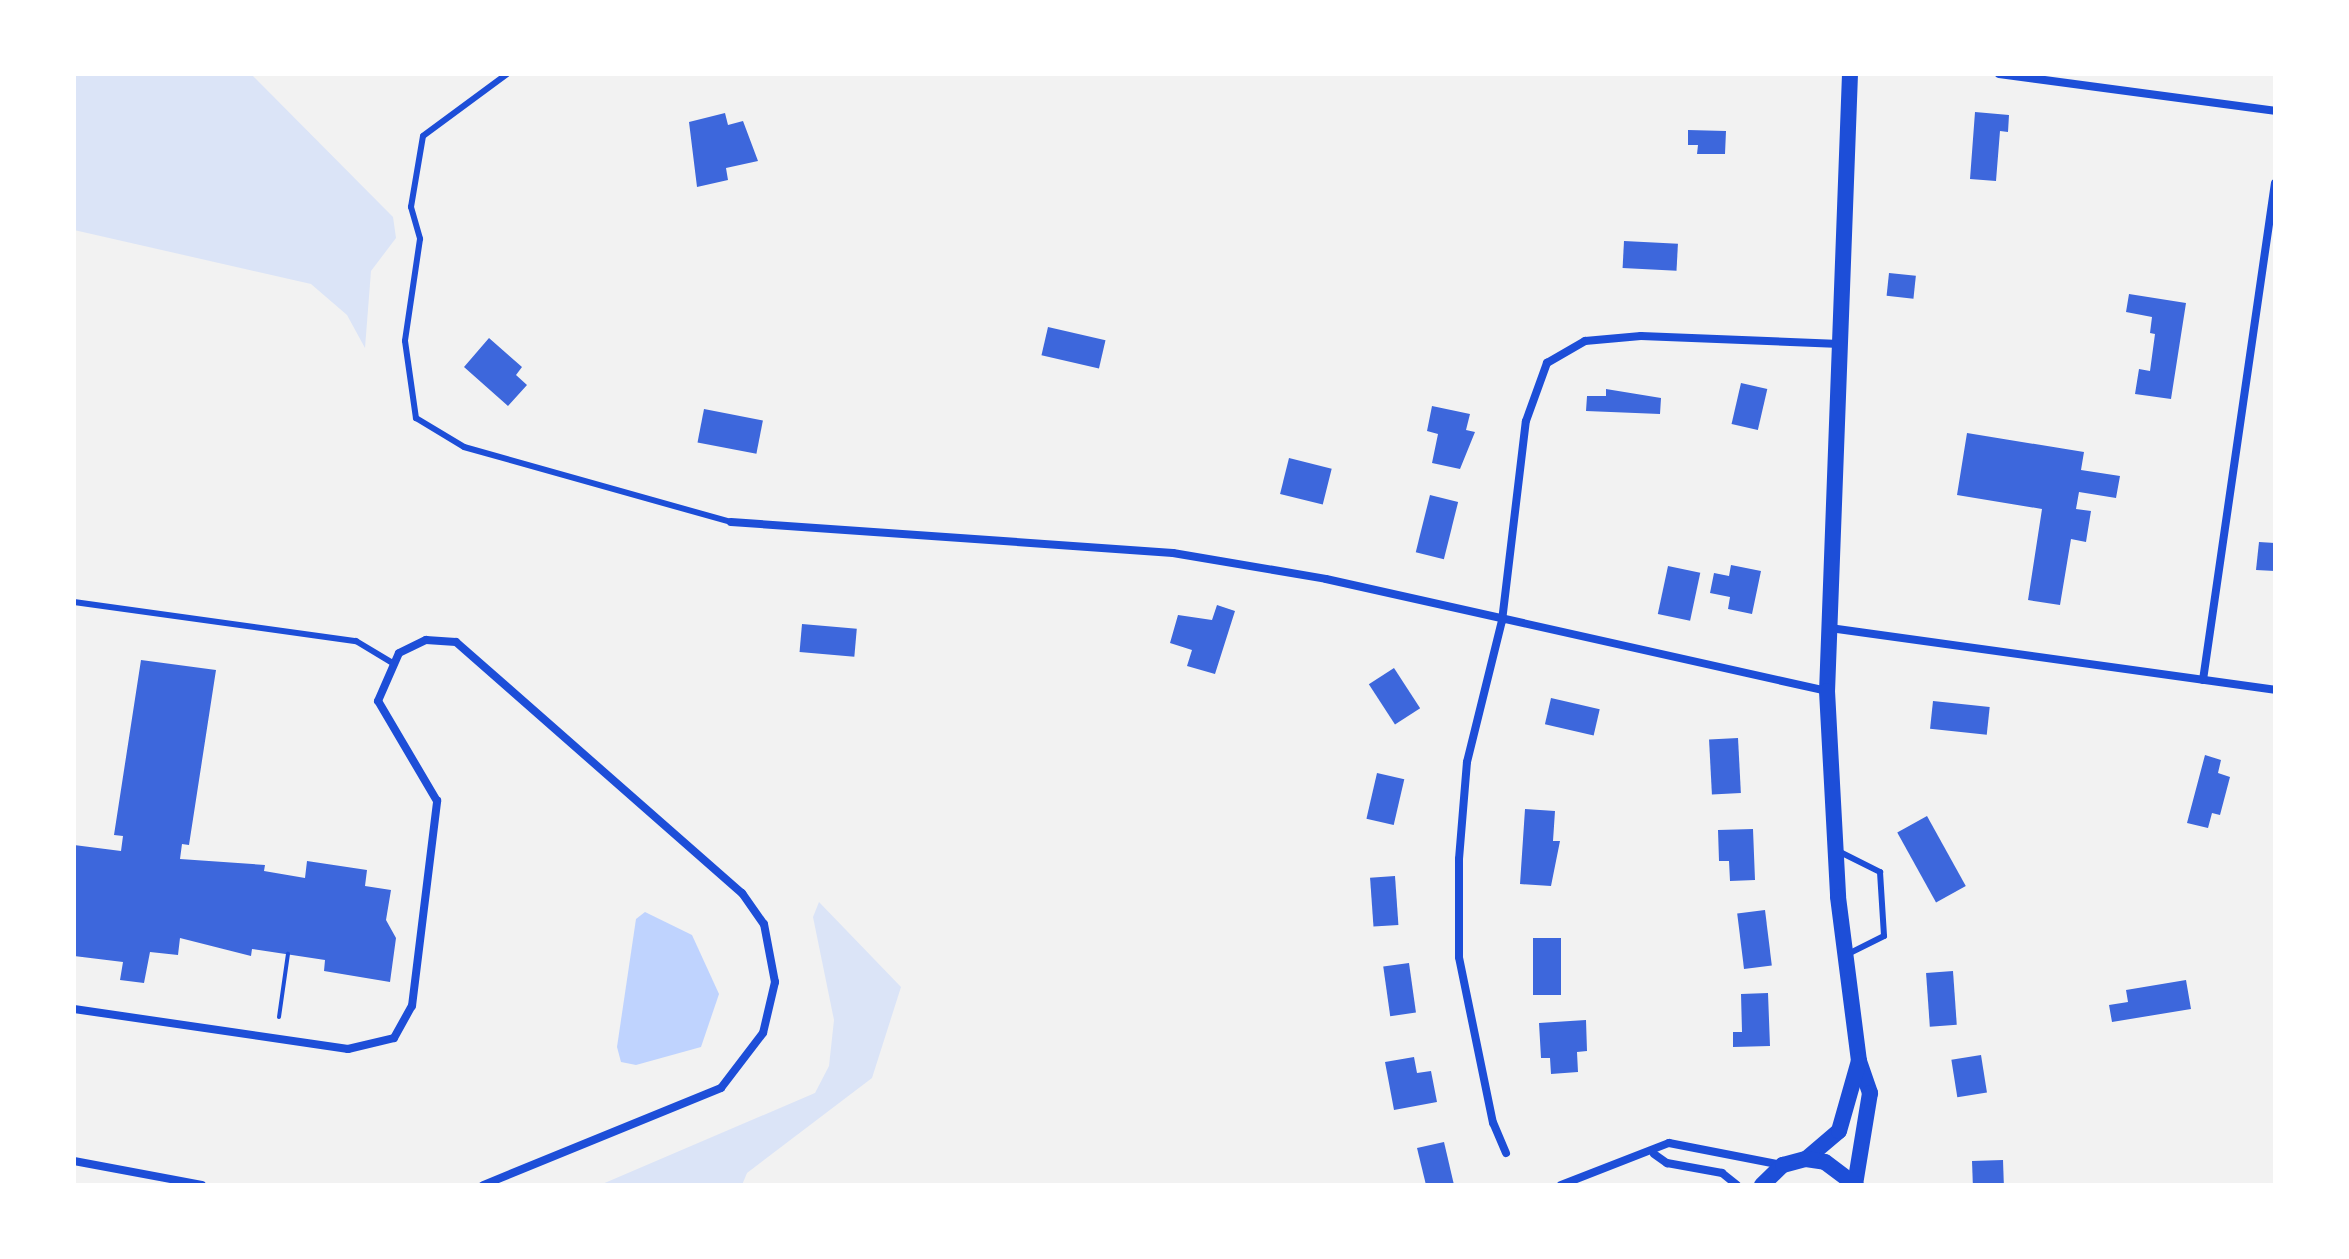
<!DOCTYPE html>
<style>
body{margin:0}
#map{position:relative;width:2349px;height:1259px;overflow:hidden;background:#f2f2f2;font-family:"Exo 2",sans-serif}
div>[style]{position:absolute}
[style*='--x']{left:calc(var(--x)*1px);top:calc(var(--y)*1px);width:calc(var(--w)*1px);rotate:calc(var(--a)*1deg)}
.green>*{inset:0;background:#dbe4f7}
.water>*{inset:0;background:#bfd3fe}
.building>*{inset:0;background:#3d67dc;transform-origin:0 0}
.path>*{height:4px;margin:-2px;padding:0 2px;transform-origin:2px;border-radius:2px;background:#1d4ed8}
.service>*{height:6px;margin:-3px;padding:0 3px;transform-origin:3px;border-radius:3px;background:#1d4ed8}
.minor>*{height:8px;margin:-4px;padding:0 4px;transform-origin:4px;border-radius:4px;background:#1d4ed8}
.secondary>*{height:16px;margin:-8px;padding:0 8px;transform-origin:8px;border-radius:8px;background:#1d4ed8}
span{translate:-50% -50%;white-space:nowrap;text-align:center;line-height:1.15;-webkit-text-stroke:6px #fff;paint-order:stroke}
.frame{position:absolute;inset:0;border:76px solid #fff;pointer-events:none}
</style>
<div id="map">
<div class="green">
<i style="clip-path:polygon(74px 74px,251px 74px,393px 217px,396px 238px,371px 271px,365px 348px,347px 315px,311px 284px,74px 230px)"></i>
<i style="clip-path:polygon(819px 902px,901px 987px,872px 1078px,747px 1173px,742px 1185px,600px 1185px,815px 1093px,829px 1066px,834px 1020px,813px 917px)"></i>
</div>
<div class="water">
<i style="clip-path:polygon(645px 912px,692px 935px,719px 994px,701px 1047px,636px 1065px,621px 1062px,617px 1047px,636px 919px)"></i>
</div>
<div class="building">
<i style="clip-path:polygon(1975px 112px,2009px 115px,2008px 132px,2000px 131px,1996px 181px,1970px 179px)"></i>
<i style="clip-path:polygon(725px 113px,728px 125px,743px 121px,758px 161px,726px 168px,728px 180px,697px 187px,689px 122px)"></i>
<i style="clip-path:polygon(1688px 130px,1726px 131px,1725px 154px,1697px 154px,1698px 145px,1688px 145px)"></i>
<i style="left:1624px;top:241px;width:54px;height:27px;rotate:3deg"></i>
<i style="left:1889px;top:273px;width:27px;height:23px;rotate:6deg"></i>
<i style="clip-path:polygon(2129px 294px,2186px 303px,2171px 399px,2135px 394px,2139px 369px,2150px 371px,2155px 334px,2150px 333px,2152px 317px,2126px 312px)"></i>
<i style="left:1048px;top:327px;width:59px;height:29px;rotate:13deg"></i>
<i style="clip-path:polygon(489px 338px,522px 367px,516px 375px,527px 385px,508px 406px,464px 367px)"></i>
<i style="left:1741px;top:383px;width:27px;height:42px;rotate:13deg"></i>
<i style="clip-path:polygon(1606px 389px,1661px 398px,1660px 414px,1586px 411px,1587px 396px,1606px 396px)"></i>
<i style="clip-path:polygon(1432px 406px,1470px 414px,1466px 430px,1475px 432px,1460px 469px,1432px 463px,1438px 434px,1427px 431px)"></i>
<i style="left:704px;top:409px;width:60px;height:34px;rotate:11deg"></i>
<i style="clip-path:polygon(1967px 433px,2084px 452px,2081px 470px,2120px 476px,2116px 498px,2079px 492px,2076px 509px,2091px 511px,2086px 542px,2071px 539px,2060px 605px,2028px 600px,2042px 509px,1957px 495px)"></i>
<i style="left:1289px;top:458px;width:44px;height:37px;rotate:14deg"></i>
<i style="left:1430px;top:495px;width:29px;height:59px;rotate:14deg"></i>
<i style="clip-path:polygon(2259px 542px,2275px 543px,2275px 571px,2256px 570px)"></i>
<i style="clip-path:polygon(1731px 565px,1761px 571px,1752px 614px,1728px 609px,1730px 597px,1710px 593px,1714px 573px,1729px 576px)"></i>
<i style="left:1668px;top:566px;width:33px;height:49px;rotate:12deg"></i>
<i style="clip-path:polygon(1217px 605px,1235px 611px,1215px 674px,1187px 666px,1192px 650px,1170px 643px,1178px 615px,1212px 620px)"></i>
<i style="left:802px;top:624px;width:55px;height:28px;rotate:5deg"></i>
<i style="clip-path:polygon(141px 660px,216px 670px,189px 845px,182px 844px,180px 859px,265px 865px,264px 871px,305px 878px,307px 861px,367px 870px,365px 886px,391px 890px,386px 920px,396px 938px,390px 982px,324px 971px,325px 960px,252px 949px,251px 956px,180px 938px,178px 955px,150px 952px,144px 983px,120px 980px,123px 962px,74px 956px,74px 845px,121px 851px,123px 836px,114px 835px)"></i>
<i style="left:1394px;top:668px;width:48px;height:30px;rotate:57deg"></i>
<i style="left:1551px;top:698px;width:50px;height:27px;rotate:13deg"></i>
<i style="left:1933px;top:701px;width:57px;height:28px;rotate:6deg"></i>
<i style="left:1738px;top:738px;width:55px;height:29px;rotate:87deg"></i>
<i style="clip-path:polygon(2205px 755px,2221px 760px,2218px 773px,2230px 777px,2220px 815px,2212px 813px,2208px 828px,2187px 823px)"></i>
<i style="left:1377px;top:773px;width:28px;height:47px;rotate:13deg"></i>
<i style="clip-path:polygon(1525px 809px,1555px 811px,1553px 841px,1560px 841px,1551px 886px,1520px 884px)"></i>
<i style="left:1927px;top:816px;width:80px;height:34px;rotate:61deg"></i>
<i style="clip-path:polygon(1753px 829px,1755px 880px,1730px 881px,1729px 861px,1719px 861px,1718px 830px)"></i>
<i style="left:1395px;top:876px;width:49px;height:25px;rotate:86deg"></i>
<i style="left:1765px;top:910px;width:56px;height:28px;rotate:83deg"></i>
<i style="left:1533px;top:938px;width:28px;height:57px"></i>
<i style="left:1409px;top:963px;width:50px;height:26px;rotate:82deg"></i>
<i style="left:1953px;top:971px;width:54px;height:27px;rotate:86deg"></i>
<i style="clip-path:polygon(2186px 980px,2191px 1009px,2112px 1022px,2109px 1005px,2128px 1002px,2126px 990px)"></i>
<i style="clip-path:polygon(1768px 993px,1770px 1046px,1733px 1047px,1733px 1032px,1742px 1032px,1741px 994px)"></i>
<i style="clip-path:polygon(1586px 1020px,1587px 1051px,1577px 1052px,1578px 1072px,1551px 1074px,1550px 1058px,1541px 1058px,1539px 1023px)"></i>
<i style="left:1981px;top:1055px;width:38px;height:30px;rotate:81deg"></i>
<i style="clip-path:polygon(1414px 1057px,1417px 1073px,1431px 1071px,1437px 1102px,1394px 1110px,1385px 1062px)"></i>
<i style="clip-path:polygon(1444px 1142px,1454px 1185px,1426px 1185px,1417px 1148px)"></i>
<i style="left:2003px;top:1160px;width:25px;height:31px;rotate:88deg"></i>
</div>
<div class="path">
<i style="--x:279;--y:1017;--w:64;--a:-81.9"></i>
</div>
<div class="service">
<i style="--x:507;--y:74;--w:104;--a:143.6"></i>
<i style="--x:423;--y:136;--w:72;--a:99.6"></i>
<i style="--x:411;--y:207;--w:33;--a:74"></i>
<i style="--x:420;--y:239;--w:103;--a:98.4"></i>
<i style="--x:405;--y:341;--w:78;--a:81.9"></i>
<i style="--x:416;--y:418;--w:56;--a:31.1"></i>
<i style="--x:464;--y:447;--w:277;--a:15.7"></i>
<i style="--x:74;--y:602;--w:285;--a:7.9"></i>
<i style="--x:356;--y:641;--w:41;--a:31"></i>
<i style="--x:1840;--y:852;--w:45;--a:26.6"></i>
<i style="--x:1880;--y:872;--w:64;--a:86.4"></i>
<i style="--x:1884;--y:936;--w:40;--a:153.4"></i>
</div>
<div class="minor">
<i style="--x:1999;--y:74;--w:278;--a:7.6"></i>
<i style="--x:731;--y:522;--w:443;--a:4"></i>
<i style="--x:1173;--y:553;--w:155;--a:9.6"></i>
<i style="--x:1326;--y:579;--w:513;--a:12.6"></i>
<i style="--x:1830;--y:628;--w:449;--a:7.9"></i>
<i style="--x:2203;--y:680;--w:502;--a:-81.76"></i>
<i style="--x:74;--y:1009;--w:277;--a:8.3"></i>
<i style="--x:348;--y:1049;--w:47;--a:-13.4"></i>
<i style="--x:394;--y:1038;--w:37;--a:-61"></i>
<i style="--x:412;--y:1006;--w:207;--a:-83"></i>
<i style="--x:437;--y:801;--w:116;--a:-120.5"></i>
<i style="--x:378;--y:701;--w:52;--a:-66.4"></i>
<i style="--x:399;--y:653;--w:30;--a:-26"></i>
<i style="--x:426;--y:640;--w:30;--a:4"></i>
<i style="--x:456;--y:642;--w:381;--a:41.3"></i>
<i style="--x:742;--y:893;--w:38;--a:55"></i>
<i style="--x:764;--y:924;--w:59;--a:79.3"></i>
<i style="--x:775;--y:982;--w:52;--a:103.2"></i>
<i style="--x:763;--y:1033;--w:69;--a:127.4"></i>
<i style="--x:721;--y:1088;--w:257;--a:157.8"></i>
<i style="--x:1506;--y:1153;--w:33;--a:-113"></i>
<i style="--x:1493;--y:1123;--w:169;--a:-101.6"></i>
<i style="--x:1459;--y:957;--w:98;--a:-90"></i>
<i style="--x:1459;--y:859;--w:97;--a:-85.3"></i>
<i style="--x:1467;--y:762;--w:145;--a:-76.1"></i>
<i style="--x:1502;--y:621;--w:201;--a:-83.2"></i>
<i style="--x:1526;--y:421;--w:62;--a:-70.1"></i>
<i style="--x:1547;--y:363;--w:44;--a:-30.1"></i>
<i style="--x:1585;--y:341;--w:56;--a:-5.1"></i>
<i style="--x:1641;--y:336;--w:199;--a:2.3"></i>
<i style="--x:1654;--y:1154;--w:16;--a:35"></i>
<i style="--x:1667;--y:1163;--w:56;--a:10.3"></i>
<i style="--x:1722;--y:1173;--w:19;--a:39"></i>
<i style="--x:74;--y:1161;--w:130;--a:10.6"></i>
<i style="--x:1561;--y:1185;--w:116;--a:-21.3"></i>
<i style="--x:1669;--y:1143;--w:115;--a:11"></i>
</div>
<div class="secondary">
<i style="--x:1850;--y:74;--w:617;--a:92.13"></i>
<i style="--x:1827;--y:691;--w:206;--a:86.9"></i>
<i style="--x:1838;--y:897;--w:165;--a:82.7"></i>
<i style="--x:1859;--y:1061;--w:34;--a:71"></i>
<i style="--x:1870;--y:1093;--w:93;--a:99.3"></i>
<i style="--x:1806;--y:1159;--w:43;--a:-40.3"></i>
<i style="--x:1839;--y:1131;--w:73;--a:-74.1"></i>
<i style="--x:1762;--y:1185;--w:29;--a:-44"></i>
<i style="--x:1783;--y:1165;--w:24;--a:-15"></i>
<i style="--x:1806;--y:1159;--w:19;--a:9"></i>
<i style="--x:1825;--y:1162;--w:39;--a:37"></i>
</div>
<div class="frame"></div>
</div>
